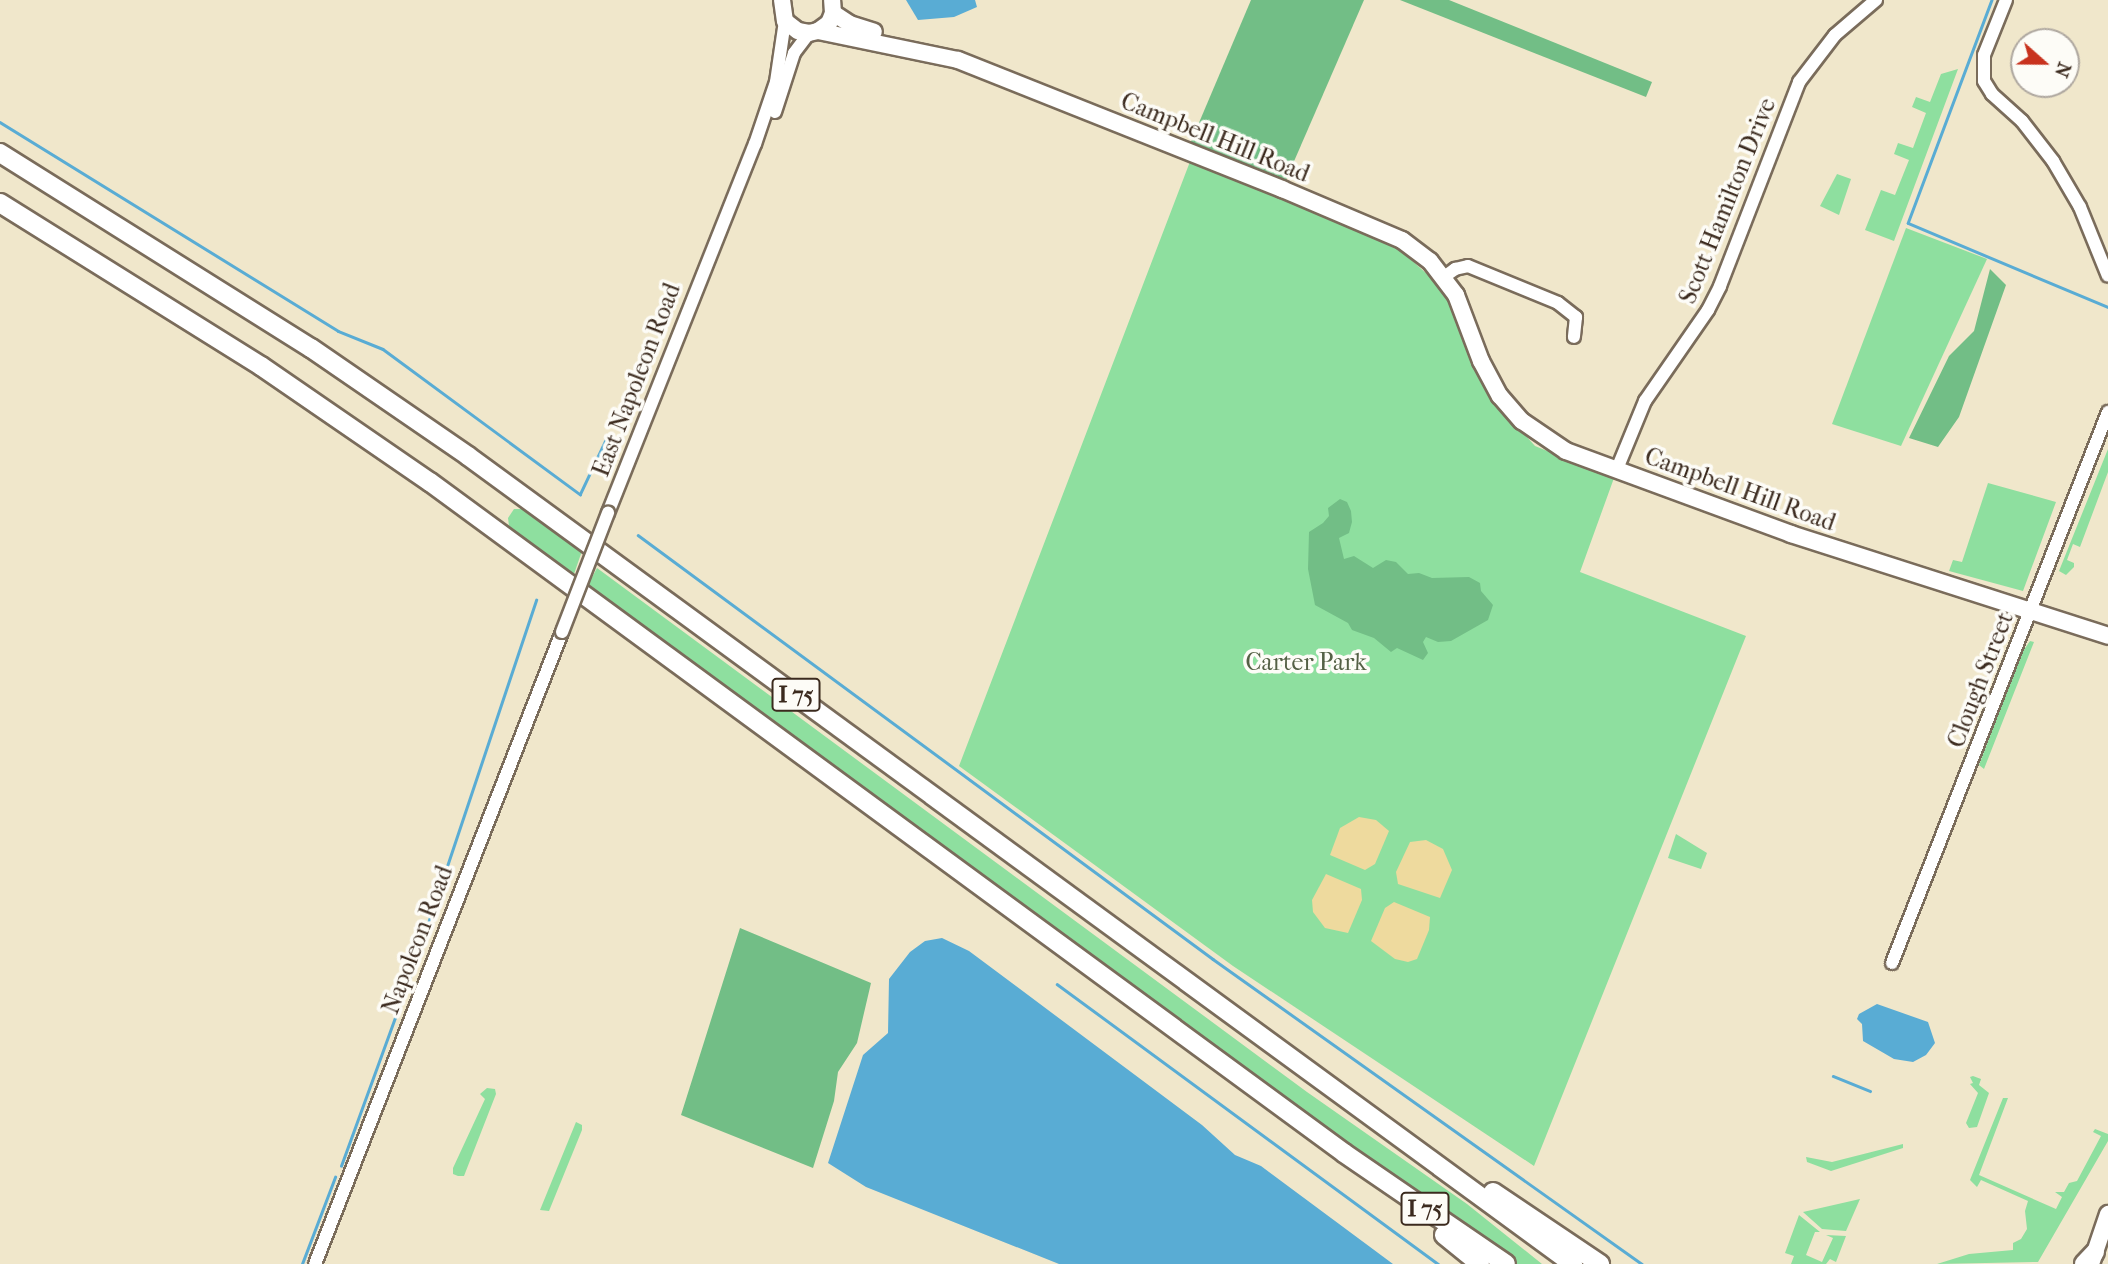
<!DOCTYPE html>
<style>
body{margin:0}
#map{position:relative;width:2108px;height:1264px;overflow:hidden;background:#f0e7cb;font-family:"IM FELL French Canon",serif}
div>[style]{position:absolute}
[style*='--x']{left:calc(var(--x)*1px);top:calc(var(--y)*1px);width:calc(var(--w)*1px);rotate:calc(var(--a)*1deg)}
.green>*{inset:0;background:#8edf9f}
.forest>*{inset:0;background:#72be86}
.sand>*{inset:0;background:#eeda9e}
.water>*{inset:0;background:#59acd4}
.stream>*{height:2.5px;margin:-1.25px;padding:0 1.25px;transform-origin:1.25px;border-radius:1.25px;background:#59acd4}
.roads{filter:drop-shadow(2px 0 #7a6c5b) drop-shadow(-2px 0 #7a6c5b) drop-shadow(0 2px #7a6c5b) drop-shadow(0 -2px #7a6c5b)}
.minor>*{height:12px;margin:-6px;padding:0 6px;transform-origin:6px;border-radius:6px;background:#fff}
.major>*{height:16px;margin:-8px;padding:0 8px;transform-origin:8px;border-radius:8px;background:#fff}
.highway>*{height:18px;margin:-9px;padding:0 9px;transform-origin:9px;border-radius:9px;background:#fff}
.bridges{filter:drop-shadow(2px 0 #7a6c5b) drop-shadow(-2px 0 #7a6c5b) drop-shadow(0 2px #7a6c5b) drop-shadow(0 -2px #7a6c5b)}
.minor-bridge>*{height:12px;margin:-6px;padding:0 6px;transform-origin:6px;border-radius:6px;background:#fff}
span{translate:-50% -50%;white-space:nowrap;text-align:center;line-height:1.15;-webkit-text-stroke:7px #fdfcf7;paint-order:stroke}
.shield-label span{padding:2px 5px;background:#fdfcf7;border:2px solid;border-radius:5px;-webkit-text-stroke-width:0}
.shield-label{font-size:23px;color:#3b2a1e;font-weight:700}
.street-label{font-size:24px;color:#3b2a1e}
.park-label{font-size:24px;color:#546045}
.north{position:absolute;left:2010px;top:28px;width:70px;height:70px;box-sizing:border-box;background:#fdfcf7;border:2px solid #afa8a0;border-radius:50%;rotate:111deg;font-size:19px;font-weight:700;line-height:28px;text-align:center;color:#3b2a1e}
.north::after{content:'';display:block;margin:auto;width:24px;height:32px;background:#c8321e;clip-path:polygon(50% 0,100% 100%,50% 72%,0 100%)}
</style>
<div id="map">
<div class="green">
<i style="clip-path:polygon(1958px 69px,1894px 241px,1865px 230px,1881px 190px,1895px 195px,1909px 160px,1894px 154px,1898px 143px,1913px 148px,1926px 113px,1912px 107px,1916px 97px,1930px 102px,1941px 74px)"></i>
<i style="clip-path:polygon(1191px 159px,1389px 240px,1447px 292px,1501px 408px,1535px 446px,1614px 478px,1580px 572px,1746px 636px,1534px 1166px,1233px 966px,959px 766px)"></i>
<i style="clip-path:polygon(1837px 174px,1851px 179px,1839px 215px,1820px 206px)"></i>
<i style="clip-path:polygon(1906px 228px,1987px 259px,1901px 446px,1832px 424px)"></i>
<i style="clip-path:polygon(2108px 449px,2108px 472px,2080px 547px,2073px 544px,2067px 560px,2074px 563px,2074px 567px,2066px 575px,2059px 571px)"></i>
<i style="clip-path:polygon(1988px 483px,2056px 502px,2023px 591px,1949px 571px,1953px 560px,1962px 562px)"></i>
<i style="clip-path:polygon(514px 509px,524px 509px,583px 548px,573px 577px,509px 526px,508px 518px)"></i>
<i style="clip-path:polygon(597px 568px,1307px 1092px,1467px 1204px,1542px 1264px,1508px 1264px,587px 587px)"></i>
<i style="clip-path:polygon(2030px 641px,2034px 642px,2032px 647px,1984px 769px,1979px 765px,2021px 654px)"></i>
<i style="clip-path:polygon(1676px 834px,1707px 853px,1701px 869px,1668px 858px)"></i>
<i style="clip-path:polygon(1973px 1076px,1981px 1079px,1979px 1085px,1989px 1093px,1977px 1127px,1969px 1128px,1966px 1123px,1978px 1093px,1970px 1084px,1973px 1083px,1970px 1077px)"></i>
<i style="clip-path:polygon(487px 1088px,495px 1089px,496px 1094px,464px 1176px,458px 1176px,453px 1174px,453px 1168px,485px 1099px,480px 1094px)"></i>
<i style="clip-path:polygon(2003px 1098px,2008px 1098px,1979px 1175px,2056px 1209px,2062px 1197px,2055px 1192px,2064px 1192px,2069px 1183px,2077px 1181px,2101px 1136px,2093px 1132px,2095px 1129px,2108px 1134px,2108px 1141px,2038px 1262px,1937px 1264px,1969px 1254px,2013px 1250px,2013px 1243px,2021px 1239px,2027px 1229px,2025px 1211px,2028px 1201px,1981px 1180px,1977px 1187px,1970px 1180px)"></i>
<i style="clip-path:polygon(576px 1122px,582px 1125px,582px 1130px,549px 1211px,540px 1210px)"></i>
<i style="clip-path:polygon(1903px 1144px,1903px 1148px,1831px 1171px,1807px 1162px,1806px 1157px,1832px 1162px)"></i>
<i style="clip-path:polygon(1860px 1199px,1846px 1231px,1822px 1229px,1803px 1212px)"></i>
<i style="clip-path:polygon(1799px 1215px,1820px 1232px,1815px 1232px,1806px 1255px,1822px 1262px,1833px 1238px,1826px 1235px,1846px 1236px,1836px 1262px,1830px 1259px,1826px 1264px,1791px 1264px,1794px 1256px,1785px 1253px)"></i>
</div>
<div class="forest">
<i style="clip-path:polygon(1251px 0,1364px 0,1282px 189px,1187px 151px)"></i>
<i style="clip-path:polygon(1400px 0,1449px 0,1652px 82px,1646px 97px)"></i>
<i style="clip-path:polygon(1990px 269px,2006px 285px,1959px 417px,1938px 447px,1909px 438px,1949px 356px,1974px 331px)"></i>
<i style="clip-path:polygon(1340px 499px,1347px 502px,1351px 511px,1352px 522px,1349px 533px,1339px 538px,1344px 559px,1354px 556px,1373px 568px,1386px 560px,1396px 562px,1408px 574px,1419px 573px,1432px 578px,1469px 577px,1480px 583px,1481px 591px,1493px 605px,1488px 620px,1451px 641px,1438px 642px,1426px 637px,1423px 642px,1428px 653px,1423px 660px,1397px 648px,1391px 652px,1374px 638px,1352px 630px,1348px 623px,1315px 605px,1308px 569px,1309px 532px,1323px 523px,1329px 516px,1328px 508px)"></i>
<i style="clip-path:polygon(740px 928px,871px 983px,857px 1043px,838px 1072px,834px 1101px,813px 1168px,681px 1115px)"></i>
</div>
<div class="sand">
<i style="clip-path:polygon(1359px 817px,1376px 820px,1389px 831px,1375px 864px,1365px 870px,1330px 855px,1340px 828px)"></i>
<i style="clip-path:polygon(1426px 840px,1443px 849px,1452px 870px,1440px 898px,1398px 884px,1396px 872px,1410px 842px)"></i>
<i style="clip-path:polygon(1326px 874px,1361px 889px,1362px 900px,1348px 933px,1325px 928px,1313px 912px,1312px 900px)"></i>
<i style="clip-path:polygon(1394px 902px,1430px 917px,1429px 930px,1417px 959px,1408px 962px,1395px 959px,1371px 941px,1385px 908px)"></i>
</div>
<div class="water">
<i style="clip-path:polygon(906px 0,975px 0,977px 7px,954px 17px,918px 20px)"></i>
<i style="clip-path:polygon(942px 938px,969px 951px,1202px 1125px,1235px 1155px,1261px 1166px,1393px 1264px,1059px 1264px,866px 1187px,828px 1163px,863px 1055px,888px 1033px,889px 979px,910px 952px,925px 941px)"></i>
<i style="clip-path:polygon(1877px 1004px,1928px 1022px,1935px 1043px,1926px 1055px,1913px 1062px,1894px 1059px,1863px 1041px,1862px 1024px,1857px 1019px,1859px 1014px)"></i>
</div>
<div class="stream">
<i style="--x:1992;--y:0;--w:238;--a:110.6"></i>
<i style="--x:1908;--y:223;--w:217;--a:22.8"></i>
<i style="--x:0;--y:122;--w:397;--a:31.7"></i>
<i style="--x:338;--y:331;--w:48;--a:21.8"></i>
<i style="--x:383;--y:349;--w:245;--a:36.4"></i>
<i style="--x:580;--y:494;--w:63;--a:-64.7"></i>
<i style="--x:638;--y:535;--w:714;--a:36.4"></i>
<i style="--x:1213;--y:959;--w:526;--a:35.41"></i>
<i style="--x:419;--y:950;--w:369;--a:-71.5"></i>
<i style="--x:1057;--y:984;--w:473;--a:36.3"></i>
<i style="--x:1833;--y:1076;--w:40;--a:22"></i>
<i style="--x:341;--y:1166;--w:211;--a:-70"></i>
<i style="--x:302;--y:1264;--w:93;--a:-69.2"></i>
</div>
<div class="roads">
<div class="minor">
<i style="--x:2006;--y:0;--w:59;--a:111.8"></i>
<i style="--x:1984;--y:55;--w:26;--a:90"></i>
<i style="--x:1984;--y:81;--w:15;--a:58"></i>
<i style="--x:1992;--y:94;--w:40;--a:42"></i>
<i style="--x:2022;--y:121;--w:51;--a:52.2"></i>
<i style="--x:2053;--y:161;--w:53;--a:59.6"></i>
<i style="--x:2080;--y:207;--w:74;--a:67.9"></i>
<i style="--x:775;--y:112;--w:62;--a:-72.1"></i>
<i style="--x:794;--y:53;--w:25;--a:-53"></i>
<i style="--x:1444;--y:277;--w:14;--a:-36"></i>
<i style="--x:1455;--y:269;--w:13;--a:-13"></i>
<i style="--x:1468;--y:266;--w:97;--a:22.3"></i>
<i style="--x:1558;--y:303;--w:23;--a:38"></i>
<i style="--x:1576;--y:317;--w:20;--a:96"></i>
<i style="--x:1617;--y:469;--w:74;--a:-67.6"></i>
<i style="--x:1645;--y:401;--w:111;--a:-55.3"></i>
<i style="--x:1708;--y:310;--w:27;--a:-63"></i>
<i style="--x:1720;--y:286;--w:219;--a:-68.8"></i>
<i style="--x:1799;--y:82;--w:59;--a:-52.5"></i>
<i style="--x:1835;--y:35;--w:54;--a:-40.5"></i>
<i style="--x:608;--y:513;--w:397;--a:-68.3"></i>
<i style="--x:755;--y:144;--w:65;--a:-71.3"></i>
<i style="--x:776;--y:82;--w:62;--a:-81.6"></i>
<i style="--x:1892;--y:963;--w:592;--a:-68.59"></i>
<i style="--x:315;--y:1264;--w:679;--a:-68.65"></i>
</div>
<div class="major">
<i style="--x:782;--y:0;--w:21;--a:82"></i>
<i style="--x:785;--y:21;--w:16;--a:38"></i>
<i style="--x:798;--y:31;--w:11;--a:10"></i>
<i style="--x:809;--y:33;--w:9;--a:-13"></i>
<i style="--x:818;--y:31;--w:14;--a:-36"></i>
<i style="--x:829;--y:23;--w:11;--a:-68"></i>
<i style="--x:833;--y:13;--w:13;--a:-94"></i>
<i style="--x:833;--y:13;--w:20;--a:33"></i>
<i style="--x:850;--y:24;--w:25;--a:18"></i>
<i style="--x:818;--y:31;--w:143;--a:11.7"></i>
<i style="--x:958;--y:60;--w:349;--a:21.7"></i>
<i style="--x:1282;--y:189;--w:130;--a:23"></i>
<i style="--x:1402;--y:240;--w:35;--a:37"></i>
<i style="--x:1430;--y:261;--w:43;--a:52.6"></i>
<i style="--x:1456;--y:295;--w:71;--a:69.3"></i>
<i style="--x:1481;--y:361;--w:40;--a:62"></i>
<i style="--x:1500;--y:396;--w:33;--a:49"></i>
<i style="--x:1522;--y:421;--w:53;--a:34.3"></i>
<i style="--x:1566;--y:451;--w:240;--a:20.2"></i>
<i style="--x:1791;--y:534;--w:333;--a:17.8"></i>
<i style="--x:2091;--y:1264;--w:53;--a:-71.2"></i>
</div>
<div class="highway">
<i style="--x:0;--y:153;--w:367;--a:32.1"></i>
<i style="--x:311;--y:348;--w:191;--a:34.5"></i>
<i style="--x:468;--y:456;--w:1369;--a:36.18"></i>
<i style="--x:0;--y:203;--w:308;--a:32"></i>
<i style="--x:261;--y:366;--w:205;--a:34.5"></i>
<i style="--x:430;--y:482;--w:1134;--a:36.28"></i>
<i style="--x:1344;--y:1153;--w:196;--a:34.4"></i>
<i style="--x:1493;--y:1192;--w:129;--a:33.9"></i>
<i style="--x:1444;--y:1235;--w:46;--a:38.9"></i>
<i style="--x:2084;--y:1264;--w:16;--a:-47"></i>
</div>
</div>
<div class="bridges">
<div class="minor-bridge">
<i style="--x:562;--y:632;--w:128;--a:-68.9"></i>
</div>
</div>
<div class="shield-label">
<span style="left:796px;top:695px">I 75</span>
<span style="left:1425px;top:1209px">I 75</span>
</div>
<div class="street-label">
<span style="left:1215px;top:138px;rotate:22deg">Campbell Hill Road</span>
<span style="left:1728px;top:201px;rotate:-68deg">Scott Hamilton Drive</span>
<span style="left:637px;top:380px;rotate:-69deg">East Napoleon Road</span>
<span style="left:1740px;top:490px;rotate:20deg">Campbell Hill Road</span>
<span style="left:1981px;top:680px;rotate:-69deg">Clough Street</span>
<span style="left:418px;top:940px;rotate:-69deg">Napoleon Road</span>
</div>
<div class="park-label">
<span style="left:1306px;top:663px">Carter Park</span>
</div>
<div class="north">N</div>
</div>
